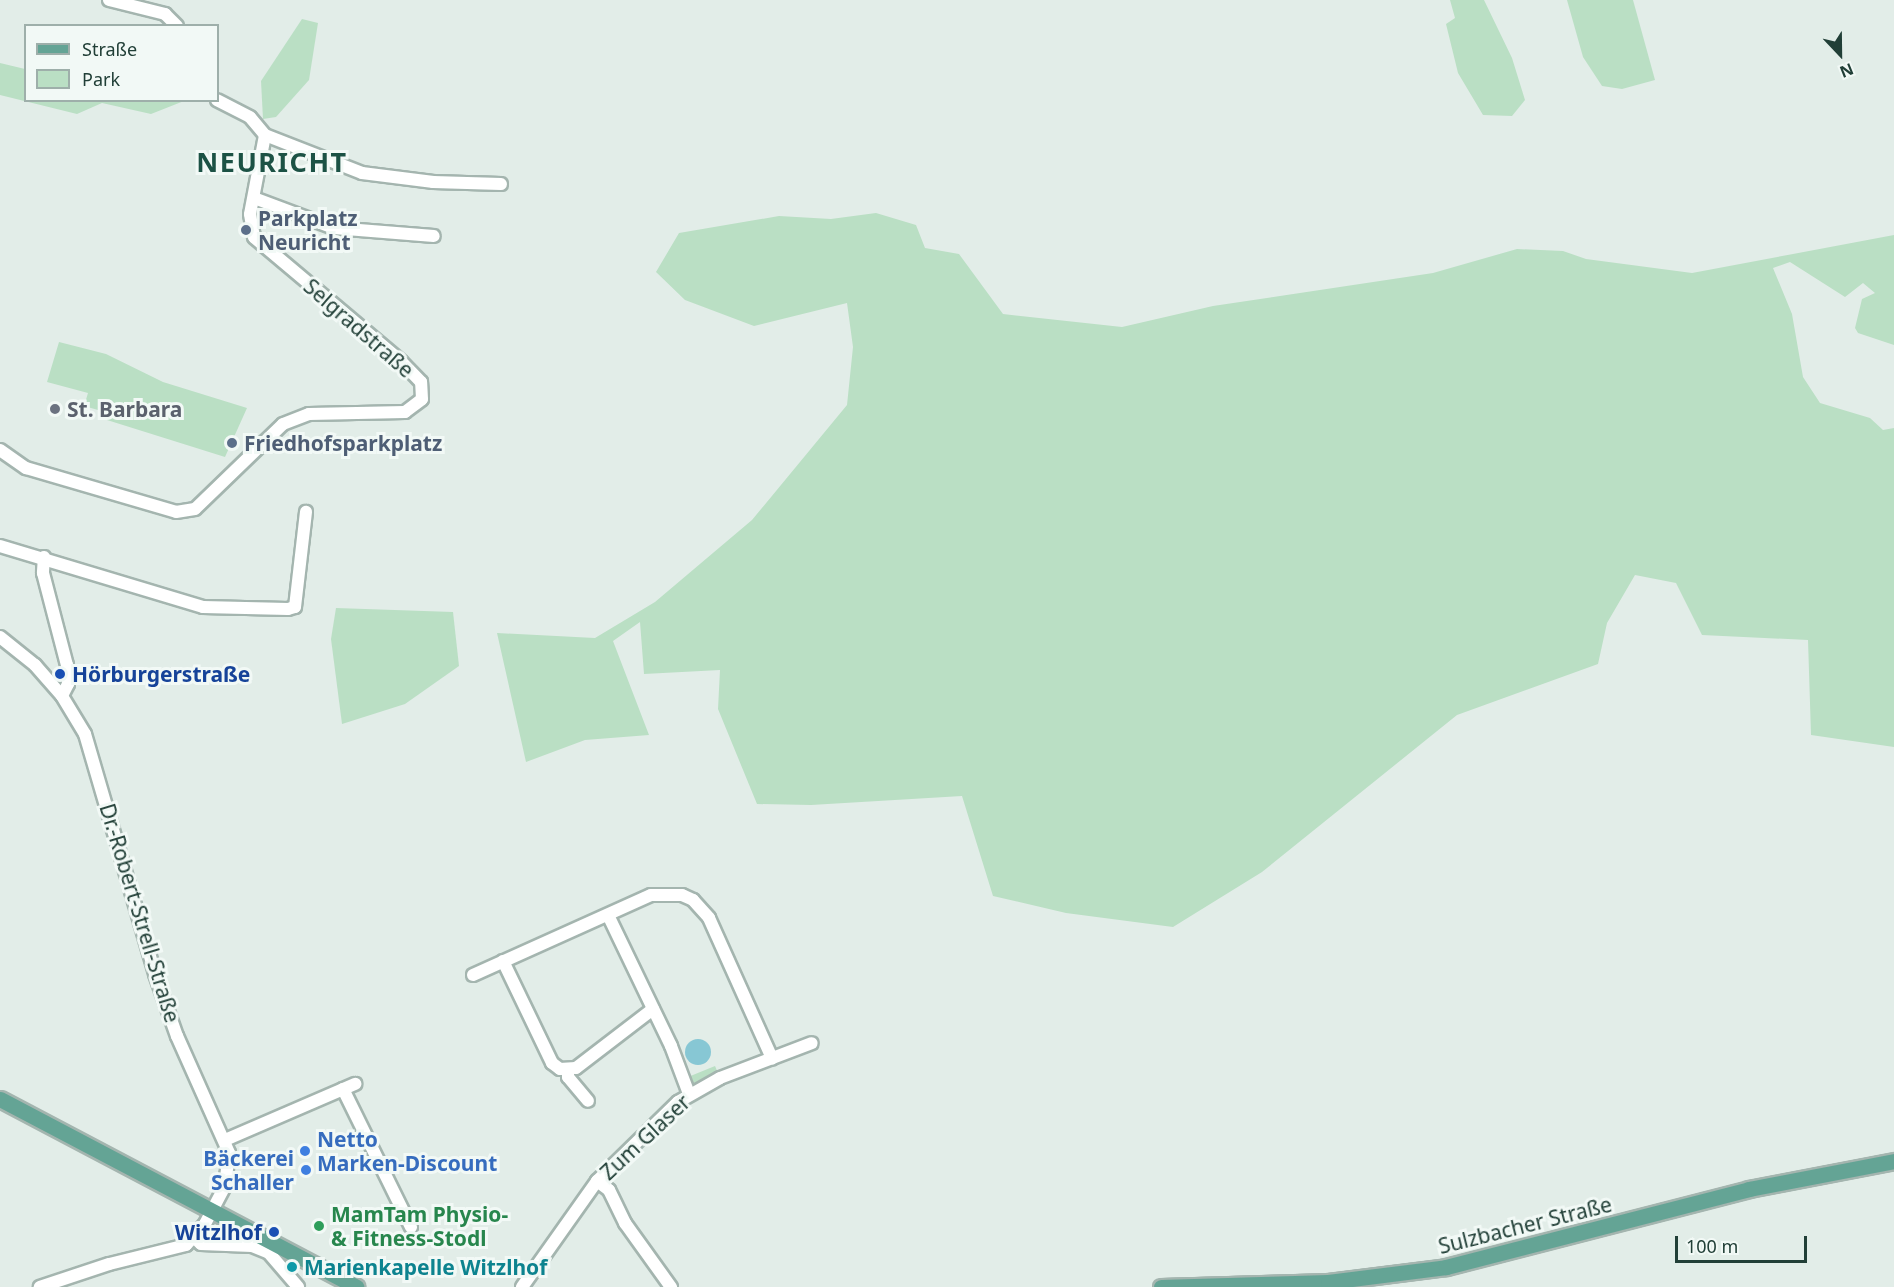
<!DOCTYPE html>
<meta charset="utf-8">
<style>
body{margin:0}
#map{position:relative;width:1894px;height:1287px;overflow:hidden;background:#e2ede8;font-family:"Noto Sans",sans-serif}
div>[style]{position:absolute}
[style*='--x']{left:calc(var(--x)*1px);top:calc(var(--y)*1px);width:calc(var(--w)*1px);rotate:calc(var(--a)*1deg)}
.green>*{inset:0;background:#badfc4}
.water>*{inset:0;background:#87c7d4}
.round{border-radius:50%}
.roads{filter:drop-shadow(2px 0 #a4b5af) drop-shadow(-2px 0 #a4b5af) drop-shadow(0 2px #a4b5af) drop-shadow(0 -2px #a4b5af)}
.minor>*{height:12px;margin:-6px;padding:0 6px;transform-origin:6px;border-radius:6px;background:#fff}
.major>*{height:15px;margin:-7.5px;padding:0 7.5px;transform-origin:7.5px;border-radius:7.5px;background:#64a495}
.dots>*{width:16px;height:16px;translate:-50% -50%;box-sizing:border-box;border:3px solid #f2f9f6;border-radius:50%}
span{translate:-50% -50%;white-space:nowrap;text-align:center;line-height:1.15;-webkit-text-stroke:6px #f2f9f6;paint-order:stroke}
.service-label{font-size:21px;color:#4e5e75;font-weight:700}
.left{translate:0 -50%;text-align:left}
.street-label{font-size:21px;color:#213f37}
.worship-label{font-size:21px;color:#5b616d;font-weight:700}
.transit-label{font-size:21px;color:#164399;font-weight:700}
.right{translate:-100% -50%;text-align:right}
.shop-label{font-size:21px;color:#366cbe;font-weight:700}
.leisure-label{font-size:21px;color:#27864d;font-weight:700}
.culture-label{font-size:21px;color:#0d838f;font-weight:700}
.district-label{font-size:27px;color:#1c5245;font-weight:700;letter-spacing:1.5px}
.legend{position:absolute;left:24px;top:24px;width:195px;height:78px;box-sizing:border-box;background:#f2f9f6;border:2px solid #9eafaa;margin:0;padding:8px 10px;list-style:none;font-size:18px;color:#213f37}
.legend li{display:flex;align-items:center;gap:12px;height:30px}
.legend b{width:30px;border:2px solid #9eafaa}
.north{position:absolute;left:1810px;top:24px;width:60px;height:60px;-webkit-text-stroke:4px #f2f9f6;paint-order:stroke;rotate:158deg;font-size:16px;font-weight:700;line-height:24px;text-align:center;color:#213f37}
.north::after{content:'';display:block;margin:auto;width:21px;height:27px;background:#213f37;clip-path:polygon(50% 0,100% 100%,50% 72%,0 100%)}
.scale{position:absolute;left:1675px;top:1236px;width:132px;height:27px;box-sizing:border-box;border:3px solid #213f37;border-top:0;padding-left:8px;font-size:18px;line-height:21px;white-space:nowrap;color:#213f37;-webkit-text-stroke:4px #f2f9f6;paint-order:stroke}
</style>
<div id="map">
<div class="green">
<i style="clip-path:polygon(1450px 0,1484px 0,1512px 58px,1525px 100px,1512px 116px,1483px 115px,1458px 73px,1446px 24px,1455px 18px)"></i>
<i style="clip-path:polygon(1567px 0,1633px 0,1655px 80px,1622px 89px,1602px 86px,1583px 57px)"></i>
<i style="clip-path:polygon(302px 19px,318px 23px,309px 80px,276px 117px,263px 119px,261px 81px)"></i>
<i style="clip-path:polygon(0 63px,25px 69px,26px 100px,184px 101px,151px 114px,102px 103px,77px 114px,0 95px)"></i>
<i style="clip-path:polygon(876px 213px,916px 225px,925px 248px,959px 254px,1003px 314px,1122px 327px,1213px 306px,1433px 273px,1517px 249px,1563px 251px,1586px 259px,1692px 273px,1894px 235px,1894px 345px,1858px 333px,1855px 328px,1862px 299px,1875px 293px,1863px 283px,1845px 297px,1790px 262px,1773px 268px,1792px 314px,1803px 377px,1820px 403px,1870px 418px,1883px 430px,1894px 428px,1894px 747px,1811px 735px,1808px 640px,1702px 635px,1676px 583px,1635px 575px,1607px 623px,1598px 664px,1457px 715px,1262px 872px,1173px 927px,1066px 913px,993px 896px,962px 796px,811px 805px,757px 804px,718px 709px,720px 670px,644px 674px,640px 622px,613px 641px,649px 735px,585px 740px,526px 762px,497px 633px,595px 638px,655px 602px,752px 520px,847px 405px,853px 347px,847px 303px,754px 326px,685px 300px,656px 272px,679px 233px,779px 216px,831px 219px)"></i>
<i style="clip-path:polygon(59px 342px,106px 354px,163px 382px,247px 408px,225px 457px,107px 420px,98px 410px,84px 406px,88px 393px,47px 382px)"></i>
<i style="clip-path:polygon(336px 608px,453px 612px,459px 666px,405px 704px,342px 724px,331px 639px)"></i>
<i style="clip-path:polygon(715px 1066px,718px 1073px,692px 1086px,688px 1077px)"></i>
</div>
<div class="water">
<i class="round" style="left:685px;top:1039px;width:26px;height:26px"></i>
</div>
<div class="roads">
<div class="minor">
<i style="--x:109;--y:0;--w:58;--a:14"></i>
<i style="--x:165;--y:14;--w:17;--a:45"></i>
<i style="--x:265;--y:135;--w:104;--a:21.4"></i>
<i style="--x:362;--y:173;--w:72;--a:7.2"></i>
<i style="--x:433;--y:182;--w:68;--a:1.7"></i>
<i style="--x:254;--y:198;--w:85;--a:20.6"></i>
<i style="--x:334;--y:228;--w:100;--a:4.6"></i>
<i style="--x:0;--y:450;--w:32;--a:35"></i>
<i style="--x:26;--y:468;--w:156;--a:16.3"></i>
<i style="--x:176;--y:512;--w:19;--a:-9"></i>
<i style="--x:195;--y:509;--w:122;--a:-44"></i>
<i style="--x:283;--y:424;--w:28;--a:-21"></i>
<i style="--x:309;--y:414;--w:96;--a:-1.2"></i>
<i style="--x:405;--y:412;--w:21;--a:-37"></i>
<i style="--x:422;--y:399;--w:17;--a:-93"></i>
<i style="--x:421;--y:382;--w:29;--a:-134"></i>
<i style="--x:401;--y:361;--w:192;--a:-139.9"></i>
<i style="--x:254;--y:237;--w:23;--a:-100"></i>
<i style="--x:250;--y:214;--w:80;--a:-79.2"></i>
<i style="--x:265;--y:135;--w:23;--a:-130"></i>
<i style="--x:250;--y:117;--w:37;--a:-153"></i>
<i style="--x:0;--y:546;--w:212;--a:16.7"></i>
<i style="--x:203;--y:607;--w:85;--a:1.3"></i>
<i style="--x:288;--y:609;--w:7;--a:-16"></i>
<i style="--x:295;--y:607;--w:96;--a:-83.4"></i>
<i style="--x:44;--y:557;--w:16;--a:94"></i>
<i style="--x:43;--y:573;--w:95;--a:75.4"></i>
<i style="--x:67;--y:665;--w:19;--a:87"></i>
<i style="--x:68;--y:684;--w:13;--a:117"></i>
<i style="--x:0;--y:637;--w:45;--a:38.7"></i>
<i style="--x:35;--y:665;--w:41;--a:48.9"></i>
<i style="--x:62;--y:696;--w:44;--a:58.8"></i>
<i style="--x:85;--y:734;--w:250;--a:73.7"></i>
<i style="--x:155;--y:974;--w:66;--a:70.5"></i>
<i style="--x:177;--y:1036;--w:128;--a:66"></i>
<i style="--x:229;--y:1153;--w:33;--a:97"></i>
<i style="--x:225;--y:1186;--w:43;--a:117.8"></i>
<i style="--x:205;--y:1224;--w:28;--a:132"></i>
<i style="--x:186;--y:1245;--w:79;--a:166.1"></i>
<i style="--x:109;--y:1264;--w:73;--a:161.6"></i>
<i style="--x:608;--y:915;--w:145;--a:64.3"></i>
<i style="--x:671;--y:1046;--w:51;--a:69.4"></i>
<i style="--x:503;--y:961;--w:113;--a:64.3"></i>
<i style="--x:552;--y:1063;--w:10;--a:37"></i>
<i style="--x:560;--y:1069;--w:16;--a:-4"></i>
<i style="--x:576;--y:1068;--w:97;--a:-37.5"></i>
<i style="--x:473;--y:975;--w:195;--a:-24.2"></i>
<i style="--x:651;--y:895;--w:31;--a:0"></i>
<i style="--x:682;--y:895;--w:12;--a:24"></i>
<i style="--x:693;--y:900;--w:24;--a:48"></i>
<i style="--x:709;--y:918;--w:154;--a:65.8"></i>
<i style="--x:568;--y:1070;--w:7;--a:90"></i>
<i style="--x:568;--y:1077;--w:31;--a:50"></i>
<i style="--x:343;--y:1089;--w:154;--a:63.8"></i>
<i style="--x:225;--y:1140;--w:142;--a:-23.3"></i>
<i style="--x:597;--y:1181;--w:15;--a:37"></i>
<i style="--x:609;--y:1190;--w:37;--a:64"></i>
<i style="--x:625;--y:1223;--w:79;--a:54.3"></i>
<i style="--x:195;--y:1238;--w:8;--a:45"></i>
<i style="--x:201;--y:1244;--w:51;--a:2.2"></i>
<i style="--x:252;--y:1246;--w:18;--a:22"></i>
<i style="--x:269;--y:1253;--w:45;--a:49.5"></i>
<i style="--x:522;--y:1287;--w:130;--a:-54.7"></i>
<i style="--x:597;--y:1181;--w:113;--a:-44.3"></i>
<i style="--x:678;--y:1102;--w:48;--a:-29.7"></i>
<i style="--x:720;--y:1078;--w:98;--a:-20.8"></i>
</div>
<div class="major">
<i style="--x:0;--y:1099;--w:403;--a:27.8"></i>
<i style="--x:1161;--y:1287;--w:167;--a:-1.7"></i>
<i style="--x:1328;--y:1282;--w:119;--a:-7.2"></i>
<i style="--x:1446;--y:1267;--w:313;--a:-14.4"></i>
<i style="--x:1749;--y:1189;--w:148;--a:-10.9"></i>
</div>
</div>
<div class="dots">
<i style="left:246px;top:230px;background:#5c6f8a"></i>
<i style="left:55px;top:409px;background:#6b7280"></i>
<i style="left:232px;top:443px;background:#5c6f8a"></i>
<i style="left:60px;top:674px;background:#1a4fb4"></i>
<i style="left:305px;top:1151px;background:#3f7fe0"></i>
<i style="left:306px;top:1170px;background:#3f7fe0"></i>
<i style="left:319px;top:1226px;background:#2e9e5b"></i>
<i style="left:274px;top:1232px;background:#1a4fb4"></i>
<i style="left:292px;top:1267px;background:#0f9aa8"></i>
</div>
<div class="service-label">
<span class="left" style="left:258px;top:230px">Parkplatz<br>Neuricht</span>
<span class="left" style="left:244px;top:443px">Friedhofsparkplatz</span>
</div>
<div class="street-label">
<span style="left:359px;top:328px;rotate:41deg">Selgradstraße</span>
<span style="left:140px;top:913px;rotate:73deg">Dr.-Robert-Strell-Straße</span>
<span style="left:645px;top:1137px;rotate:-43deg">Zum Glaser</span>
<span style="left:1525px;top:1225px;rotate:-14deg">Sulzbacher Straße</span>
</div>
<div class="worship-label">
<span class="left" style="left:67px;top:409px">St. Barbara</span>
</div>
<div class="transit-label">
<span class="left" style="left:72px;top:674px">Hörburgerstraße</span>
<span class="right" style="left:262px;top:1232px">Witzlhof</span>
</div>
<div class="shop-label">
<span class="left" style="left:317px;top:1151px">Netto<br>Marken-Discount</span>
<span class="right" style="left:294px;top:1170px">Bäckerei<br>Schaller</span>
</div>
<div class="leisure-label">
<span class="left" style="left:331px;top:1226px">MamTam Physio-<br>&amp; Fitness-Stodl</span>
</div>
<div class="culture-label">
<span class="left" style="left:304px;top:1267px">Marienkapelle Witzlhof</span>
</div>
<div class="district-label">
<span style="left:272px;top:162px">NEURICHT</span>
</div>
<ul class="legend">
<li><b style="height:8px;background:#64a495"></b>Straße</li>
<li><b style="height:16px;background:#badfc4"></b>Park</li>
</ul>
<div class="north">N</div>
<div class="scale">100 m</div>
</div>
